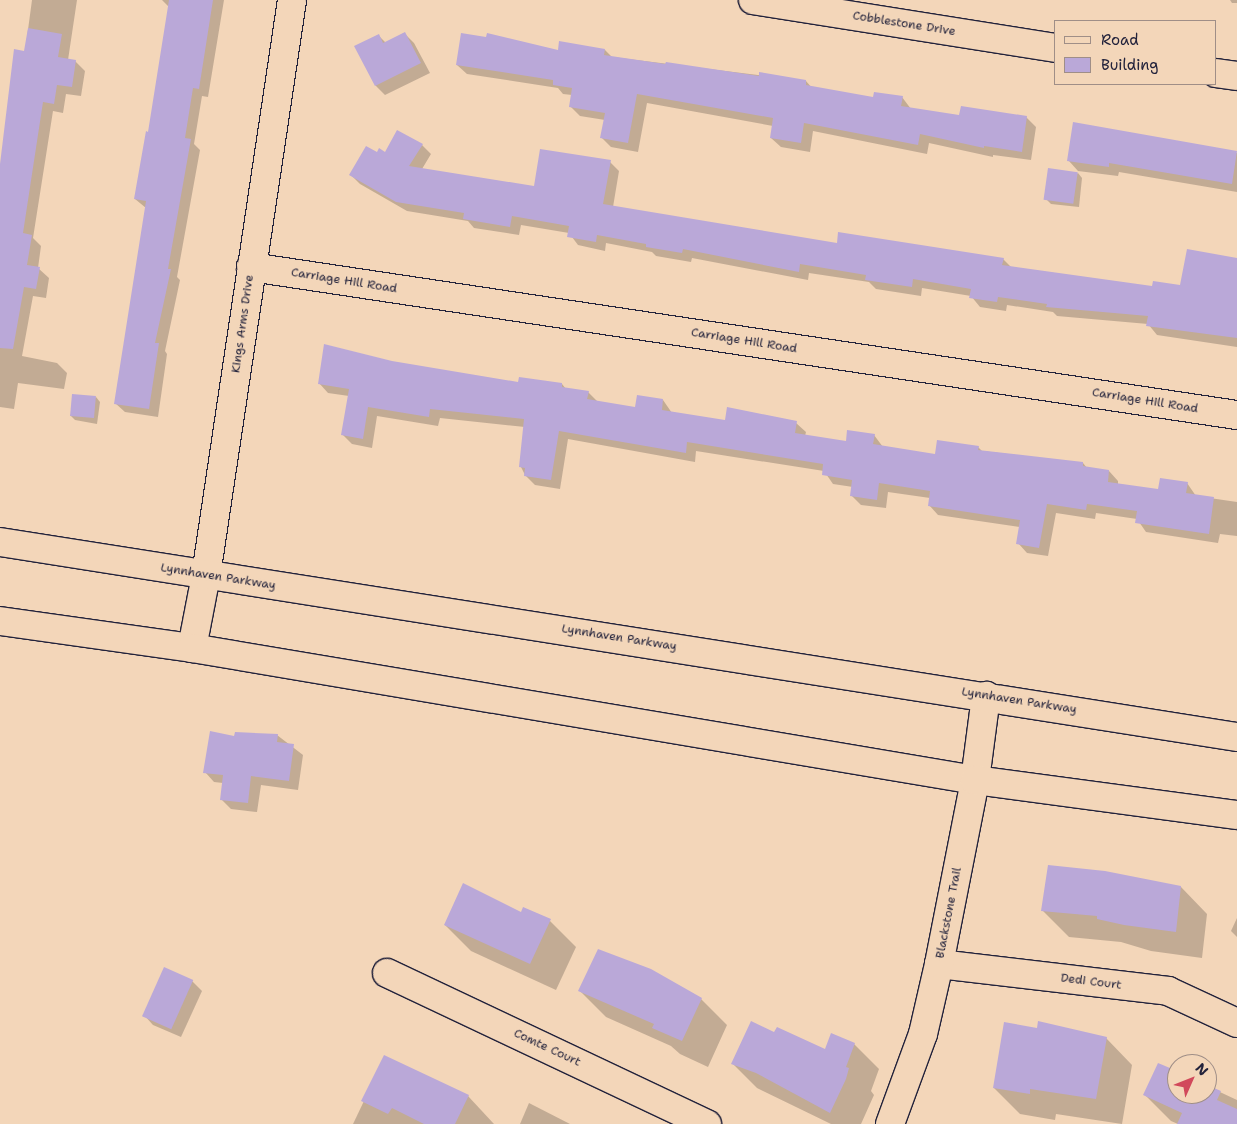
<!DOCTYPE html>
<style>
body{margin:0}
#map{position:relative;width:1237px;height:1124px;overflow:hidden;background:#f3d6b9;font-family:"Shantell Sans",sans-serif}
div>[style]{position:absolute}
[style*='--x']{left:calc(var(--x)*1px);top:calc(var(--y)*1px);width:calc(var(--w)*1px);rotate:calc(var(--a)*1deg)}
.shadow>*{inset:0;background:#0003}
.building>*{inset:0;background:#baa8d8;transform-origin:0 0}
.roads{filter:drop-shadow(1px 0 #22223b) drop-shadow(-1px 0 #22223b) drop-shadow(0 1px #22223b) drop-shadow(0 -1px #22223b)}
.minor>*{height:28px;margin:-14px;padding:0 14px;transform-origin:14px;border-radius:14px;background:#f3d6b9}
.secondary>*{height:28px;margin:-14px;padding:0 14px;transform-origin:14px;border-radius:14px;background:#f3d6b9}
span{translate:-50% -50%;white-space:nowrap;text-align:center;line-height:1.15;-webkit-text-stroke:4px #f3d6b9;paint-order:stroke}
.street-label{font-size:12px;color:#22223b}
.legend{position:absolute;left:1054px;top:20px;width:162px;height:65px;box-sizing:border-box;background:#f3d6b9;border:1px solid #9f8e87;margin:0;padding:6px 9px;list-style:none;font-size:15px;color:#22223b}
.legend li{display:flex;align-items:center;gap:10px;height:25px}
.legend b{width:25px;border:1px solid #9f8e87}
.north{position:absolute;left:1167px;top:1054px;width:50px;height:50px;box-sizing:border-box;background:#f3d6b9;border:1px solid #9f8e87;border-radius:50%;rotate:46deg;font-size:14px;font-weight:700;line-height:20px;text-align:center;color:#22223b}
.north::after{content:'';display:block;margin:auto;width:18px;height:22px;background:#d1495b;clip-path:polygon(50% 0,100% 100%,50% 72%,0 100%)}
</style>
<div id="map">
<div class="shadow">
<i style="clip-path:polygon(32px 0,77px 0,68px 60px,75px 61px,85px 71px,81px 96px,66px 94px,63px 113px,53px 111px,33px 238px,41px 246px,38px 268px,49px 278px,46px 298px,33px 296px,22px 356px,57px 363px,67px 373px,64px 389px,18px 383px,14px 409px,0 407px,0 175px,15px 51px,25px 52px)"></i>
<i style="clip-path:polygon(162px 0,224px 0,208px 97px,202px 96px,194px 144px,200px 150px,177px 277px,180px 280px,165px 351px,167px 354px,158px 417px,125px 412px,115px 403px,146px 208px,135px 199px,149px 133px,169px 7px)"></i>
<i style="clip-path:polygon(1230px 0,1237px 0,1237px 3px,1232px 3px)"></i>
<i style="clip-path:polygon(404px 33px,414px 43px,430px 73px,385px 95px,376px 86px,356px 47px,378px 35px,386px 43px)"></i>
<i style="clip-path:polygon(605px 50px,612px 57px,806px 81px,812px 88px,874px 98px,902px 97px,911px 109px,960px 117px,1026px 117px,1036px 127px,1031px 160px,993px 155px,993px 157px,929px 143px,927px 154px,813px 131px,810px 152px,781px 147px,771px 138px,773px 126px,647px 103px,638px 152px,611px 147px,601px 137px,605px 120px,580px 116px,570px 106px,572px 95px,563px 94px,558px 88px,467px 74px,457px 65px,559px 51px)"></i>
<i style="clip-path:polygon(1074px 123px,1237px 153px,1237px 192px,1119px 172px,1118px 176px,1078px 171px,1069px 161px)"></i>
<i style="clip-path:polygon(422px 145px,431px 154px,422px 169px,535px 188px,610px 162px,619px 171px,613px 207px,838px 244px,1003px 259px,1011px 267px,1153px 287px,1181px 286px,1237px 266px,1237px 347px,1157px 335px,1148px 324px,1057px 316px,1053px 312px,1007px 305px,1006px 311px,980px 307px,971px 296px,922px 288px,921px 296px,876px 289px,869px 282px,809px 273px,808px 280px,692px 258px,691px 262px,656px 256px,652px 252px,606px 243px,605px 251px,578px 245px,569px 233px,521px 225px,519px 235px,474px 228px,468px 221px,407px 211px,360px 184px,351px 175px,377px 154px)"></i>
<i style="clip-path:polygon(1078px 173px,1082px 178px,1079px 207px,1051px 204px,1046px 199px)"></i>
<i style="clip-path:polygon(392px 362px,519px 383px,562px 384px,566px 389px,588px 392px,598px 402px,636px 408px,663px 400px,672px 413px,726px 421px,796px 423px,806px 432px,805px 436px,847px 442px,874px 435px,883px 447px,936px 455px,978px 447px,982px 451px,1083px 463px,1087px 468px,1109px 471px,1118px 481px,1118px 485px,1159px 490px,1187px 483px,1196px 496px,1237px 502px,1237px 536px,1220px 534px,1218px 543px,1146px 532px,1137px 519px,1096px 513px,1095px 519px,1056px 513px,1048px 556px,1027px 553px,1018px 543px,1020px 527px,938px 515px,929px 505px,930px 498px,888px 492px,886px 508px,861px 505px,851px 495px,853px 487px,833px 484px,824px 471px,696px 451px,695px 462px,568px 439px,560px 489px,535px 485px,525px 475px,521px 467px,525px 427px,440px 418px,438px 426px,377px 416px,372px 448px,352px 444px,343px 435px,349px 396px,328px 393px,319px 383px)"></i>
<i style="clip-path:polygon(96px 397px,100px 402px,97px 424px,75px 420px,70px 415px)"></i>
<i style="clip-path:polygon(277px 735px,303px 755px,298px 790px,261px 785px,257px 812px,231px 809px,221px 799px,223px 783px,214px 782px,205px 772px,235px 738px)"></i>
<i style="clip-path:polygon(1181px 887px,1207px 914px,1202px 958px,1151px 951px,1121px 942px,1069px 937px,1043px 911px)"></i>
<i style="clip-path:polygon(521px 914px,550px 921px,576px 947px,556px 990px,471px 951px,445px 925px)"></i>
<i style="clip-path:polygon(1237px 918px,1237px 937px,1231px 931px)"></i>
<i style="clip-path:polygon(192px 981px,202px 991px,181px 1037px,153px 1025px,144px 1015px)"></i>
<i style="clip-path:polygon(580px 991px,701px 999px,727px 1025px,708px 1067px,680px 1054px,671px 1046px,606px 1017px)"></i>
<i style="clip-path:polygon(775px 1033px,826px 1051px,854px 1044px,879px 1069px,871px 1091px,874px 1095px,861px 1124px,831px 1124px,757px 1088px,732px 1063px)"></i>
<i style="clip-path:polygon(1106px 1038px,1132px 1065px,1122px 1124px,1056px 1114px,1055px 1120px,1020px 1114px,994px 1088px)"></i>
<i style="clip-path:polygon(385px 1057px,468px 1096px,494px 1124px,353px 1124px)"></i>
<i style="clip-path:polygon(1177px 1073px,1177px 1094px,1207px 1094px,1207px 1086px,1237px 1100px,1237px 1124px,1178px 1124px,1171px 1121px,1144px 1094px)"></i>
<i style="clip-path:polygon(529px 1103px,570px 1124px,520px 1124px)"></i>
</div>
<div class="building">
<i style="clip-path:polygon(169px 0,213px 0,199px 89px,193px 88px,185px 138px,191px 139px,168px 269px,171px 269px,155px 343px,159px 343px,149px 409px,114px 404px,146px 201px,134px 199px,146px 131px,148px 132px)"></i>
<i style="clip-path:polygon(28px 28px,62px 34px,58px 57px,76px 60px,72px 87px,57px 85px,54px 104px,43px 102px,23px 233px,32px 235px,27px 265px,40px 267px,36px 289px,24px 287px,13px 349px,0 348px,0 164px,14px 49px,24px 51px)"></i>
<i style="clip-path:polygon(405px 32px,421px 63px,375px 86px,354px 46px,379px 34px,383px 43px)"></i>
<i style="clip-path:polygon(461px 33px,486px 37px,487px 33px,558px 50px,559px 41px,605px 49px,604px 55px,665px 64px,666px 62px,759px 76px,759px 72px,806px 80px,806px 85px,873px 97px,874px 92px,903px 96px,901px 106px,959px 115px,961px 106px,1027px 116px,1022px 152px,984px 146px,984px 148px,920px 134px,918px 145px,804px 123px,801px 143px,770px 138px,773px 118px,637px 94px,628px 143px,600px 138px,605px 113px,569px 107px,572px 88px,553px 85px,553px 80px,456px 65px)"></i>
<i style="clip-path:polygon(1073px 122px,1237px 151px,1232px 184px,1109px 163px,1109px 167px,1067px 161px)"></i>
<i style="clip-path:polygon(397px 130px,423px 144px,409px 166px,534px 186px,540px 149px,611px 160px,603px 204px,837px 243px,838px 232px,1004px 258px,1002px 265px,1152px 286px,1153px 281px,1180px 285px,1187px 249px,1237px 258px,1237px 338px,1146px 326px,1148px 316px,1046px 307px,1047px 304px,998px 297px,997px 302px,969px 298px,971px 289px,913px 279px,912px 287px,865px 280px,866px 275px,800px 264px,799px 272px,683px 249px,682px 253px,646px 247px,646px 244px,597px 235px,596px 242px,567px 237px,569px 226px,512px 216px,510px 227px,463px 219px,464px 213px,396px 202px,349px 175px,366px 146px,377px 152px,379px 148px,385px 152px)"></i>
<i style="left:1048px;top:168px;width:30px;height:32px;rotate:8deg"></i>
<i style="clip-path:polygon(324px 344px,392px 361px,518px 382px,519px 377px,562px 383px,562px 387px,589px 391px,587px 399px,635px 407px,637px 395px,663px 399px,662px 410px,725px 420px,727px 407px,797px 421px,795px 433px,846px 441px,847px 430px,875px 434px,873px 444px,935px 454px,937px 440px,979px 446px,978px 450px,1083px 462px,1083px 466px,1109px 470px,1108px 482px,1158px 489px,1160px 478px,1188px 482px,1186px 493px,1214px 497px,1209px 534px,1135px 523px,1137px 511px,1087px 504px,1086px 510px,1047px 504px,1039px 548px,1016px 544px,1020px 520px,928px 506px,930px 491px,879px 483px,877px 500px,850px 496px,852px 480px,822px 475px,823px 464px,687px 442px,686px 453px,559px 431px,551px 480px,524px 476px,525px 468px,519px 467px,524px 419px,430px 409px,429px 417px,368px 407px,363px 439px,341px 435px,349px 389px,318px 384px)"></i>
<i style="left:72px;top:394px;width:24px;height:22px;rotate:5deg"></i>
<i style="clip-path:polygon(210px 731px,234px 736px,235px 732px,278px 734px,277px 742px,294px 744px,289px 781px,251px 776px,248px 803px,220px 800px,223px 775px,203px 773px)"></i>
<i style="clip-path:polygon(1048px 865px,1105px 871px,1181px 886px,1176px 932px,1124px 925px,1097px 919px,1097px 916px,1041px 911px)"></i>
<i style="clip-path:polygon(463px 883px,521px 912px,523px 907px,551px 919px,530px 964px,444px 925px)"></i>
<i style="clip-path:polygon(598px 949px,651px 969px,702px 998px,682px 1041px,652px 1028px,654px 1024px,578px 991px)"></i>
<i style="left:164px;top:967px;width:32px;height:54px;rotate:24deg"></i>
<i style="clip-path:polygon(751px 1021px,774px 1032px,777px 1027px,825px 1049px,831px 1033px,855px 1043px,846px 1067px,849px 1068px,846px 1079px,830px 1113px,756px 1073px,731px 1064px)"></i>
<i style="clip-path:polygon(1038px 1021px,1107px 1037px,1096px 1099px,1030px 1089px,1030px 1094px,993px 1088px,1004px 1022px,1037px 1028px)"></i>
<i style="clip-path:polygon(384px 1055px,469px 1095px,455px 1124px,424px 1124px,392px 1108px,388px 1114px,361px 1101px)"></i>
<i style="clip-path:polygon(1158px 1063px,1177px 1071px,1177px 1094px,1207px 1094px,1207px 1085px,1221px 1091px,1217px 1100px,1237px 1109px,1237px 1124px,1177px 1124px,1182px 1113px,1143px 1095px)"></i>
</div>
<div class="roads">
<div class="minor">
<i style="--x:753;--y:0;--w:307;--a:9"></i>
<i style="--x:1216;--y:73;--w:21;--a:8"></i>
<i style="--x:251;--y:267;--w:997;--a:8.54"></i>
<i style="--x:192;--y:648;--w:74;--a:-79.1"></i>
<i style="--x:206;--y:575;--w:581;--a:-81.49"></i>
<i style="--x:939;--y:964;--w:231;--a:6.7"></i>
<i style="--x:1168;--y:991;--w:76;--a:24.9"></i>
<i style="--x:387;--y:973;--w:354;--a:25.3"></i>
<i style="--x:890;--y:1124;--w:96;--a:-69.9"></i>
<i style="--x:923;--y:1034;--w:72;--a:-77.1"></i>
<i style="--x:939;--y:964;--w:187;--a:-78.9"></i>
<i style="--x:975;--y:780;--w:85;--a:-82.5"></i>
</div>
<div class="secondary">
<i style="--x:0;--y:542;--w:1252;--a:8.96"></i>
<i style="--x:0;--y:621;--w:194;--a:8"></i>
<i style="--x:192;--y:648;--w:794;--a:9.57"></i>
<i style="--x:975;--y:780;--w:264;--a:7.6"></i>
</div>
</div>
<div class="street-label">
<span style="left:904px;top:24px;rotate:9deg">Cobblestone Drive</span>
<span style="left:344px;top:281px;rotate:9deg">Carriage Hill Road</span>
<span style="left:243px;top:324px;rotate:-82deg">Kings Arms Drive</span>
<span style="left:744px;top:341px;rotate:9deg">Carriage Hill Road</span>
<span style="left:1145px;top:401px;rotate:9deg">Carriage Hill Road</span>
<span style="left:218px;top:577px;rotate:9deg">Lynnhaven Parkway</span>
<span style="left:619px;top:638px;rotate:9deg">Lynnhaven Parkway</span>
<span style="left:1019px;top:701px;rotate:9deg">Lynnhaven Parkway</span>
<span style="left:949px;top:913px;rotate:-79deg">Blackstone Trail</span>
<span style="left:1091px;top:982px;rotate:7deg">Dedi Court</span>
<span style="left:547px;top:1048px;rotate:25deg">Comte Court</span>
</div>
<ul class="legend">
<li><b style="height:6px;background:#f3d6b9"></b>Road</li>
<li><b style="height:14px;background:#baa8d8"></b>Building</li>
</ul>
<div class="north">N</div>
</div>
